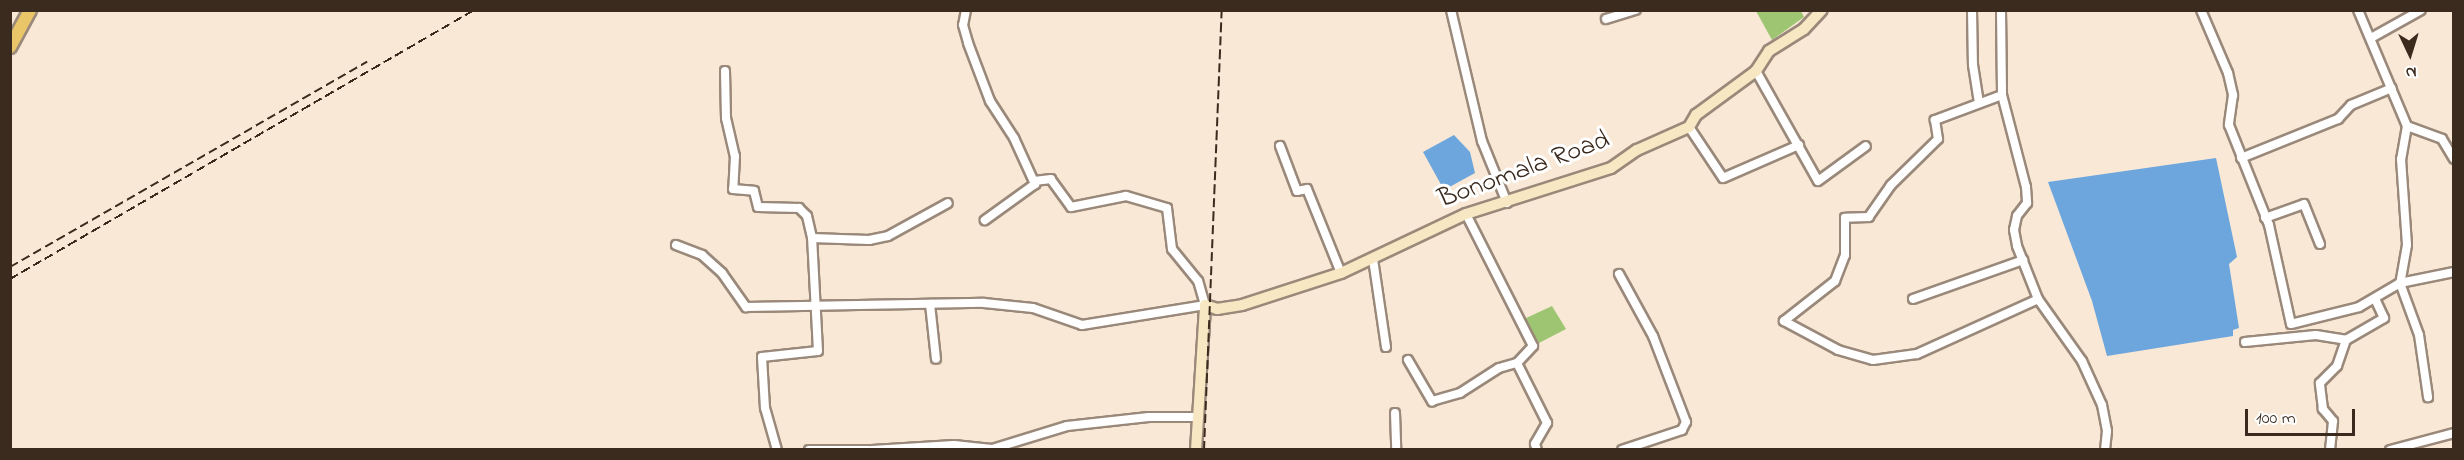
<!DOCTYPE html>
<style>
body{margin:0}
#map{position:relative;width:2464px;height:460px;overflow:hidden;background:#f8e8d5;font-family:"Indie Flower",sans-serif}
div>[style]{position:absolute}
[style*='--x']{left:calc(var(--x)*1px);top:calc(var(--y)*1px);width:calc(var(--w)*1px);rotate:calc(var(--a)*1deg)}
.green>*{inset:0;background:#9ec672}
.water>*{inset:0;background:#6da6dc}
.roads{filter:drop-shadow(2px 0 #9a897a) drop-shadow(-2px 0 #9a897a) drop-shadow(0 2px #9a897a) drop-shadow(0 -2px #9a897a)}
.street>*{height:8px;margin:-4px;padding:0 4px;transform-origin:4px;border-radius:4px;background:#fff}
.secondary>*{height:10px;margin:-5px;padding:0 5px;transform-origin:5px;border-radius:5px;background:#f7e8c3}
.primary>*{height:12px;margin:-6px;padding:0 6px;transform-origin:6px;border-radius:6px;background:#ebc669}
.rail>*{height:2px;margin-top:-1px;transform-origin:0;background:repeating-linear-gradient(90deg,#3b2a1e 0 9px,transparent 0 13.5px)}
span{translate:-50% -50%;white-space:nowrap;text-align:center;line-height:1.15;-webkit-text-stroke:6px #fff;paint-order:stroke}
.street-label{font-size:27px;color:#3b2a1e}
.frame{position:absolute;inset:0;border:12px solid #3b2a1e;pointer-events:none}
.north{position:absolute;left:2380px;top:24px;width:60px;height:60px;-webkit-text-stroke:4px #fff;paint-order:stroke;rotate:176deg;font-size:16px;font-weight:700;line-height:24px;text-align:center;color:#3b2a1e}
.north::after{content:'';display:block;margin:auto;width:21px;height:27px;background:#3b2a1e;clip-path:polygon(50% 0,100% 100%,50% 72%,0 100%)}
.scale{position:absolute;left:2245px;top:409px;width:110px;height:27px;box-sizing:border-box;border:3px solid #3b2a1e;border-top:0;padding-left:8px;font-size:18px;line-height:21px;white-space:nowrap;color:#3b2a1e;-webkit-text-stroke:4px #fff;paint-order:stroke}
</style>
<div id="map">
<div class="green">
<i style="clip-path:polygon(1756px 11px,1801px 11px,1804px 17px,1772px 40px)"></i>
<i style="clip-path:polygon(1552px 306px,1566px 329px,1539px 343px,1524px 319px)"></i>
</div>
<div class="water">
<i style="clip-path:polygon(1454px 135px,1470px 152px,1475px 173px,1444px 190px,1423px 152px)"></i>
<i style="clip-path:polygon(2216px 158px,2237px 257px,2229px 264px,2239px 328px,2233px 330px,2233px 336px,2107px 356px,2092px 301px,2048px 182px)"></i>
</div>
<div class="roads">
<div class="street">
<i style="--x:966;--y:10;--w:15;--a:101"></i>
<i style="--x:963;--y:25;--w:19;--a:74"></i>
<i style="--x:968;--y:43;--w:62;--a:69.2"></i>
<i style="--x:990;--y:101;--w:44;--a:57"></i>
<i style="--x:1014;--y:138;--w:51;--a:65.5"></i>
<i style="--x:1035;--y:184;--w:62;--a:144.2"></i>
<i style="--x:1451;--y:10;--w:135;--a:76.7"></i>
<i style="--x:1482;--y:141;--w:67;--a:68"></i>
<i style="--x:1972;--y:10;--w:55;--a:89"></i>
<i style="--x:1973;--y:65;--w:38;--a:81"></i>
<i style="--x:2001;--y:10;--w:85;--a:89.3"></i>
<i style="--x:2002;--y:95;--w:95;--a:75.4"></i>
<i style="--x:2026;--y:187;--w:16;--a:86"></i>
<i style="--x:2027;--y:203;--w:16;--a:128"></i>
<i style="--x:2017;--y:216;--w:14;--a:102"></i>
<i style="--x:2014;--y:230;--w:16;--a:79"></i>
<i style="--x:2017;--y:246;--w:57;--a:68.4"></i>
<i style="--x:2038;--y:299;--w:76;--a:54.6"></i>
<i style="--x:2082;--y:361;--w:48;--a:65.6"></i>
<i style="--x:2102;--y:405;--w:26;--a:79"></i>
<i style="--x:2107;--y:431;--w:19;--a:96"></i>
<i style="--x:2201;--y:10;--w:69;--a:66.8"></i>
<i style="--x:2228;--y:73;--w:23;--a:77"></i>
<i style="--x:2233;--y:95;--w:30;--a:98"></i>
<i style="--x:2229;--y:125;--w:108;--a:68.2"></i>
<i style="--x:2269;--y:225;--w:101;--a:77.5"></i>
<i style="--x:2291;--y:324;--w:70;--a:-14"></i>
<i style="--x:2359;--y:307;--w:48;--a:-30.3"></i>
<i style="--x:2400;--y:283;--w:55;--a:-11.5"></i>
<i style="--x:2358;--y:10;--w:126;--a:67.1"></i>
<i style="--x:2407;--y:126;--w:34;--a:100"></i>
<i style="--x:2401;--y:159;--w:86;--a:86"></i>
<i style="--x:2407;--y:245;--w:39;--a:100"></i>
<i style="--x:2400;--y:283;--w:55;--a:69.9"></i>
<i style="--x:2419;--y:335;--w:63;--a:81.7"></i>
<i style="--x:1606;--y:19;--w:31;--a:-17"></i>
<i style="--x:2371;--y:38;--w:57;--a:-29.2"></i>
<i style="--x:725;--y:71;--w:47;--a:88.8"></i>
<i style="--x:726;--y:118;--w:39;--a:77"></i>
<i style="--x:735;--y:156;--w:33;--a:93"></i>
<i style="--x:733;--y:189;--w:21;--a:5"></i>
<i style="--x:754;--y:191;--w:16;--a:76"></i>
<i style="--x:758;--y:207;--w:41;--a:1.4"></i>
<i style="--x:799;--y:208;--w:11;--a:45"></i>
<i style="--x:807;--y:216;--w:23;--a:77"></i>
<i style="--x:1756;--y:71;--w:126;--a:60.6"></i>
<i style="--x:1818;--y:181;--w:59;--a:-36.1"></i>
<i style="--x:2002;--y:95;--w:72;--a:159.5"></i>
<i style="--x:1935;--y:120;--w:19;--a:81"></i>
<i style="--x:1938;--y:139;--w:66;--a:135.6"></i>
<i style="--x:1891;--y:185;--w:39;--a:125"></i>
<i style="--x:1869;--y:217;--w:24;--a:178"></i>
<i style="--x:1845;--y:218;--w:37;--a:90"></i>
<i style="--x:1845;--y:255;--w:28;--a:111"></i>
<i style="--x:1835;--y:281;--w:65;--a:141.9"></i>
<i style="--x:1784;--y:321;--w:61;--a:28.2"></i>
<i style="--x:1838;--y:350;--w:36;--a:16"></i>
<i style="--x:1873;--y:360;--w:44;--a:-7.8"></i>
<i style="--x:1917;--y:354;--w:133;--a:-24.4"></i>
<i style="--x:2407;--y:126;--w:37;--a:20"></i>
<i style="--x:2442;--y:139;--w:23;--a:59"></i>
<i style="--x:1689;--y:127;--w:61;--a:56.3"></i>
<i style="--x:1723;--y:178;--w:83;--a:-23.5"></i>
<i style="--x:1280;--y:146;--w:48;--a:69.3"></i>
<i style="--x:1297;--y:191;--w:10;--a:-11"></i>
<i style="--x:1307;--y:189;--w:91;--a:68"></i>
<i style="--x:2241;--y:158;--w:105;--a:-21.9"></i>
<i style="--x:2338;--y:119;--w:19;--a:-47"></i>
<i style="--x:2351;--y:105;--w:44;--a:-22.5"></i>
<i style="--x:1466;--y:214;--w:148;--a:63.1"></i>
<i style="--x:1533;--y:346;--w:23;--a:133"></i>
<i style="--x:1517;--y:363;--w:67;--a:63.4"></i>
<i style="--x:1547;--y:423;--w:24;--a:120"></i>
<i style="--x:1535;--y:444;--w:6;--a:72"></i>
<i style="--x:2265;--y:218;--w:41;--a:-19.7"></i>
<i style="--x:2304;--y:204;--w:43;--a:68.2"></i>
<i style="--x:676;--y:245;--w:28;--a:21"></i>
<i style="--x:702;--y:255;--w:27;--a:42"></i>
<i style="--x:722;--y:273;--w:42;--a:54.8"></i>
<i style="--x:746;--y:307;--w:238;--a:-1"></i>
<i style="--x:984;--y:303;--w:49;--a:5.8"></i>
<i style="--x:1033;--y:308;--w:52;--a:19.1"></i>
<i style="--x:1082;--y:325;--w:125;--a:-9.2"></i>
<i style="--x:1205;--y:305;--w:25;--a:-106"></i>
<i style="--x:1198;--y:281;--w:41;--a:-129.1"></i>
<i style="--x:1172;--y:249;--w:41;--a:-97"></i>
<i style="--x:1167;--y:208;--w:43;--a:-163.7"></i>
<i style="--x:1126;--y:196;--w:56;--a:168.7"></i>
<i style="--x:1071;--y:207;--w:34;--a:-126"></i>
<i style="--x:1051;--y:179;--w:17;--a:173"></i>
<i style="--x:1373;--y:259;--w:89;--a:81.6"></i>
<i style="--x:1619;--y:274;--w:71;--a:61.3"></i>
<i style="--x:1653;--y:336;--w:92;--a:69"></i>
<i style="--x:1686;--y:422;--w:9;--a:117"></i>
<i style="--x:1682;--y:430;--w:63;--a:161.6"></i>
<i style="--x:1913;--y:299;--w:117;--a:-19.5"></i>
<i style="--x:930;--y:304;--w:55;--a:83.8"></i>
<i style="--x:2245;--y:342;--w:71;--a:-5.6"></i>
<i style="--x:2316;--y:335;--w:30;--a:9"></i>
<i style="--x:1408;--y:360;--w:48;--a:59.7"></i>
<i style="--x:1432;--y:401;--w:29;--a:-16"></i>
<i style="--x:1460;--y:393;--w:46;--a:-32.7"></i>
<i style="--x:1499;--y:368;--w:19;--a:-16"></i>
<i style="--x:1395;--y:413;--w:37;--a:88"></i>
<i style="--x:777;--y:450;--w:44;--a:-105.9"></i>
<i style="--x:765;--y:408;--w:51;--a:-93.4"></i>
<i style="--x:762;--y:357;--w:56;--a:-6.1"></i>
<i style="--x:818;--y:351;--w:113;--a:-93"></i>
<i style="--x:812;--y:238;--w:57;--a:2"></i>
<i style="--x:869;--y:240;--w:19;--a:-12"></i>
<i style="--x:888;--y:236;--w:68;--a:-28.8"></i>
<i style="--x:809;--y:450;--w:59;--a:0"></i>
<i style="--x:872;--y:450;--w:82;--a:-3.5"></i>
<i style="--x:954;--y:445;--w:38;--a:6"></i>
<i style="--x:992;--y:449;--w:78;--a:-17"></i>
<i style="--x:1067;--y:426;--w:82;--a:-6.3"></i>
<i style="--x:1149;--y:417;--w:49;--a:0"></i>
<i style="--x:2330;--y:450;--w:29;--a:-84"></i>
<i style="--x:2333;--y:421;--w:16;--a:-130"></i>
<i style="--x:2323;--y:409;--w:26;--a:-97"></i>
<i style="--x:2320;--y:383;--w:24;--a:-45"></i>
<i style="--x:2337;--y:366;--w:28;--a:-71"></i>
<i style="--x:2346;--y:340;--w:44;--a:-30.1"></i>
<i style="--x:2384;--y:318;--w:21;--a:-115"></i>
<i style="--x:2390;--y:450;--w:66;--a:-14.9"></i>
</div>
<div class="secondary">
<i style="--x:1196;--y:450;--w:145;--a:-86.4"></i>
<i style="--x:1205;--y:305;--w:13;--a:18"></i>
<i style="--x:1217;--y:309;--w:25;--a:-9"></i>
<i style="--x:1242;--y:305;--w:104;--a:-17.9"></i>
<i style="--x:1341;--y:273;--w:138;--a:-25.3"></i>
<i style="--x:1466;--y:214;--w:152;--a:-17.6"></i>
<i style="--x:1611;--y:168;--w:32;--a:-35"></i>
<i style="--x:1637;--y:150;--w:57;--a:-23.9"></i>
<i style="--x:1689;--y:127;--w:14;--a:-60"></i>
<i style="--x:1696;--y:115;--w:74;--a:-36.3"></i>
<i style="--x:1756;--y:71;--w:24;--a:-57"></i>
<i style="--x:1769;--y:51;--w:41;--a:-32.2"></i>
<i style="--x:1804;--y:29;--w:26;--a:-47"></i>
</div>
<div class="primary">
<i style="--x:10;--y:47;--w:42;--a:-61.6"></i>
</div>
</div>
<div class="rail">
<i style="--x:10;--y:267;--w:412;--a:-29.9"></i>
<i style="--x:10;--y:279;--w:536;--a:-30.1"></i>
<i style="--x:1204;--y:450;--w:440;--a:-87.7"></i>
</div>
<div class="street-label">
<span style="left:1524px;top:170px;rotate:-20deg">Bonomala Road</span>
</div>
<div class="frame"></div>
<div class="north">N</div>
<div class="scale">100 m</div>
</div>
